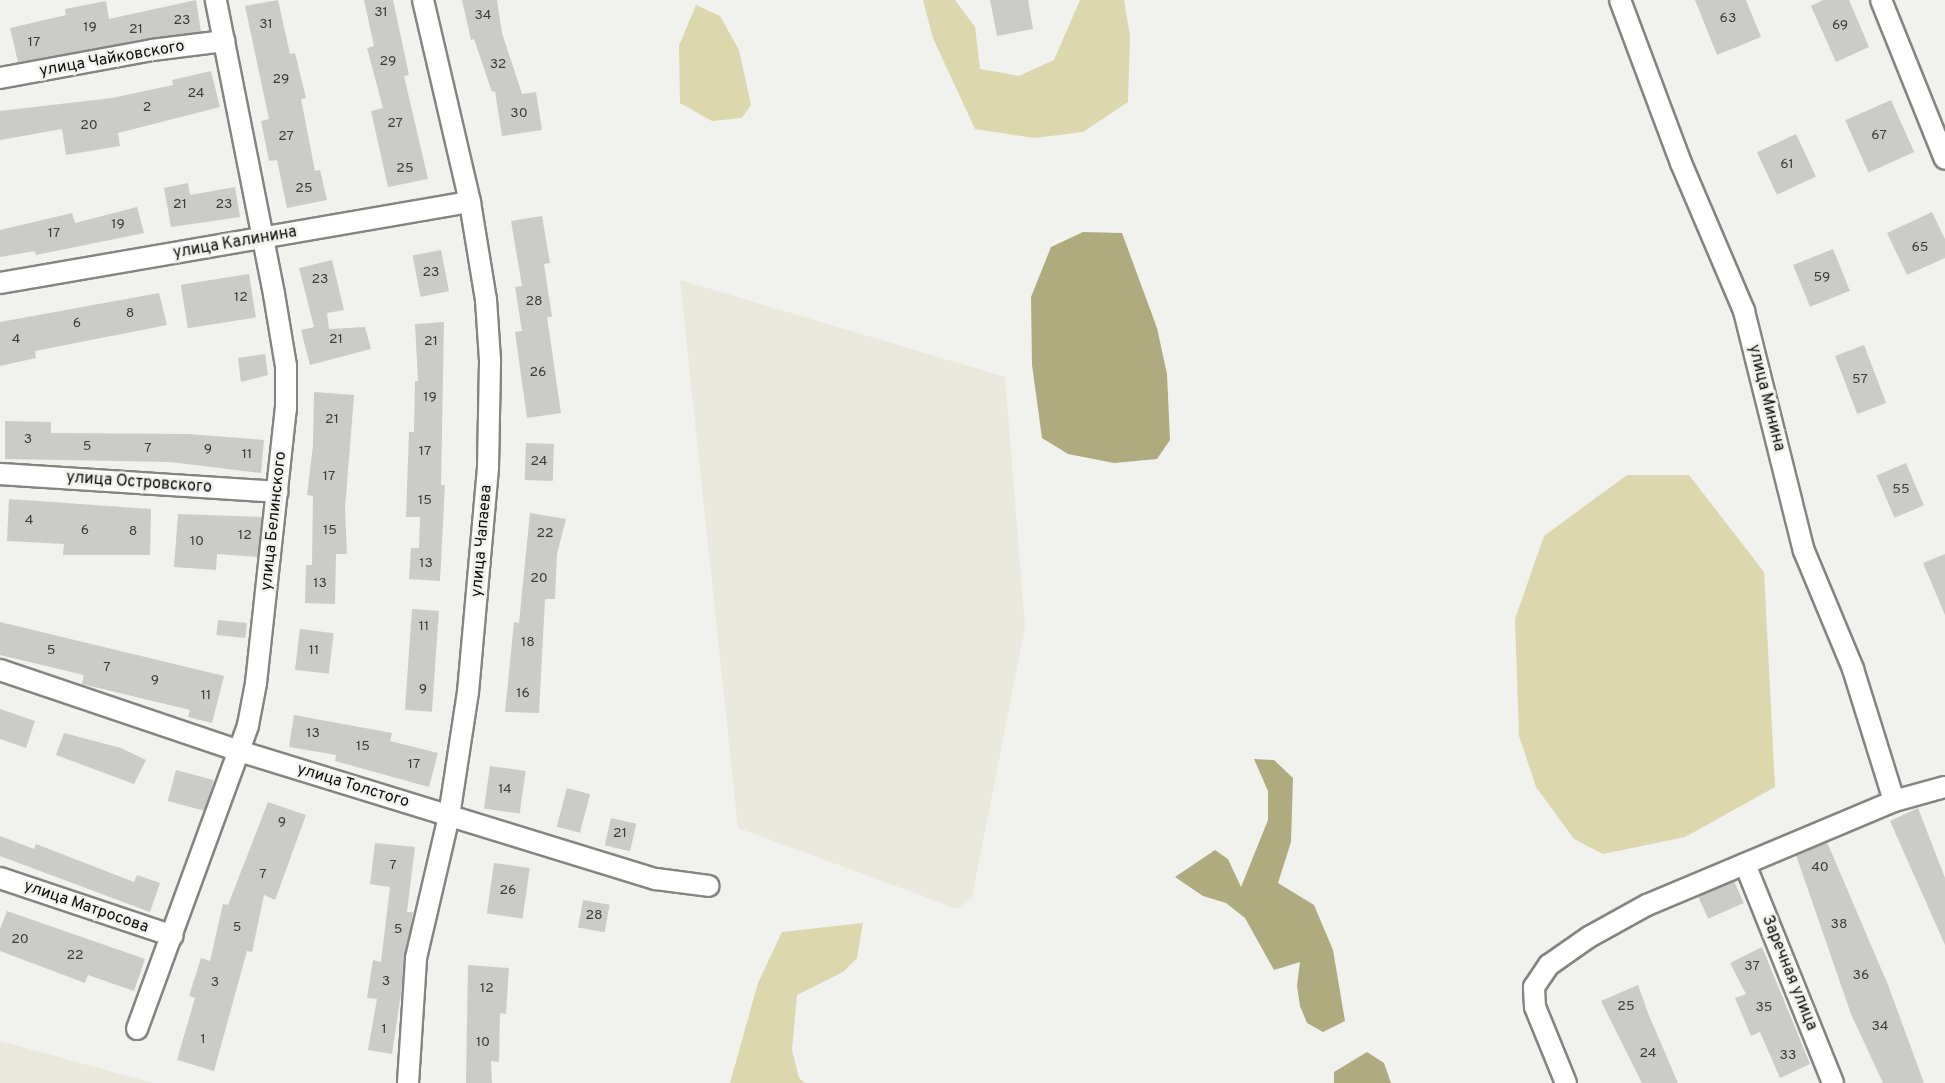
<!DOCTYPE html>
<meta charset="utf-8">
<style>
body{margin:0}
#map{position:relative;width:1945px;height:1083px;overflow:hidden;background:#f1f1ed;font-family:Overpass,sans-serif}
div>[style]{position:absolute}
[style*='--x']{left:calc(var(--x)*1px);top:calc(var(--y)*1px);width:calc(var(--w)*1px);rotate:calc(var(--a)*1deg)}
.built>*{inset:0;background:#eae9dd}
.green>*{inset:0;background:#dcd7ac}
.water>*{inset:0;background:#b0ab7e}
.building>*{inset:0;background:#cbcbc7;transform-origin:0 0}
.roads{filter:drop-shadow(2px 0 #848480) drop-shadow(-2px 0 #848480) drop-shadow(0 2px #848480) drop-shadow(0 -2px #848480)}
.street>*{height:20px;margin:-10px;padding:0 10px;transform-origin:10px;border-radius:10px;background:#fff}
span{translate:-50% -50%;white-space:nowrap;text-align:center;line-height:1.15;-webkit-text-stroke:5px #f1f1ed;paint-order:stroke}
.number-label{font-size:14px;color:#3c3c3b}
.number-label span{-webkit-text-stroke-width:0}
.street-label{font-size:16px;color:#0d0d0c}
</style>
<div id="map">
<div class="built">
<i style="clip-path:polygon(680px 280px,1005px 377px,1025px 627px,972px 897px,958px 909px,738px 828px)"></i>
<i style="clip-path:polygon(0 1041px,153px 1083px,0 1083px)"></i>
</div>
<div class="green">
<i style="clip-path:polygon(923px 0,955px 0,975px 27px,980px 69px,1019px 76px,1054px 60px,1080px 0,1124px 0,1130px 36px,1128px 102px,1083px 132px,1035px 138px,975px 129px,933px 38px)"></i>
<i style="clip-path:polygon(696px 5px,720px 16px,739px 50px,751px 105px,742px 118px,712px 121px,680px 103px,679px 46px)"></i>
<i style="clip-path:polygon(1627px 475px,1689px 475px,1764px 572px,1775px 787px,1685px 837px,1603px 854px,1574px 839px,1536px 787px,1519px 736px,1515px 619px,1544px 536px)"></i>
<i style="clip-path:polygon(863px 923px,857px 958px,843px 972px,797px 995px,792px 1050px,799px 1078px,805px 1083px,730px 1083px,758px 983px,782px 932px)"></i>
</div>
<div class="water">
<i style="clip-path:polygon(1083px 232px,1122px 233px,1157px 328px,1167px 374px,1170px 440px,1157px 459px,1114px 463px,1068px 454px,1042px 438px,1032px 365px,1031px 297px,1051px 247px)"></i>
<i style="clip-path:polygon(1254px 759px,1274px 760px,1293px 778px,1291px 842px,1278px 883px,1314px 905px,1333px 950px,1345px 1021px,1323px 1032px,1307px 1023px,1300px 1006px,1297px 986px,1300px 962px,1274px 970px,1245px 918px,1226px 903px,1203px 896px,1175px 877px,1215px 850px,1228px 859px,1241px 887px,1268px 820px,1268px 791px)"></i>
<i style="clip-path:polygon(1367px 1052px,1384px 1063px,1391px 1083px,1334px 1083px,1334px 1072px)"></i>
</div>
<div class="building">
<i style="clip-path:polygon(196px 0,201px 32px,18px 62px,10px 28px,66px 15px,65px 9px,106px 1px,109px 19px)"></i>
<i style="clip-path:polygon(278px 0,290px 54px,295px 53px,306px 98px,301px 99px,315px 171px,320px 170px,327px 200px,287px 208px,277px 160px,269px 161px,261px 121px,269px 119px,245px 6px)"></i>
<i style="clip-path:polygon(364px 0,393px 0,409px 75px,404px 76px,428px 179px,388px 187px,371px 111px,383px 108px,367px 48px,374px 46px)"></i>
<i style="clip-path:polygon(462px 0,497px 0,502px 33px,522px 94px,536px 92px,542px 130px,502px 136px,495px 91px,492px 92px,474px 39px,471px 40px)"></i>
<i style="clip-path:polygon(990px 0,1028px 0,1033px 29px,997px 36px)"></i>
<i style="clip-path:polygon(1695px 0,1746px 0,1761px 37px,1717px 55px)"></i>
<i style="clip-path:polygon(1823px 0,1849px 0,1869px 47px,1836px 62px,1811px 6px)"></i>
<i style="clip-path:polygon(211px 71px,220px 107px,118px 133px,120px 146px,66px 155px,62px 129px,0 140px,0 111px,112px 98px,173px 85px,172px 80px)"></i>
<i style="left:1891px;top:100px;width:57px;height:50px;rotate:66deg"></i>
<i style="left:1796px;top:134px;width:47px;height:43px;rotate:65deg"></i>
<i style="clip-path:polygon(188px 183px,190px 195px,235px 187px,240px 217px,171px 227px,164px 188px)"></i>
<i style="clip-path:polygon(137px 207px,144px 233px,36px 255px,35px 251px,0 257px,0 230px,72px 213px,75px 223px)"></i>
<i style="clip-path:polygon(1932px 212px,1945px 239px,1945px 258px,1907px 275px,1887px 233px)"></i>
<i style="clip-path:polygon(542px 216px,550px 263px,544px 264px,552px 317px,547px 317px,561px 413px,527px 418px,515px 332px,522px 331px,515px 287px,522px 286px,511px 221px)"></i>
<i style="left:1833px;top:249px;width:45px;height:43px;rotate:68deg"></i>
<i style="left:441px;top:250px;width:42px;height:29px;rotate:79deg"></i>
<i style="clip-path:polygon(332px 260px,344px 310px,327px 313px,329px 329px,365px 327px,371px 349px,310px 365px,301px 330px,314px 327px,299px 268px)"></i>
<i style="left:249px;top:274px;width:44px;height:69px;rotate:81deg"></i>
<i style="clip-path:polygon(159px 293px,167px 325px,35px 351px,36px 358px,0 366px,0 322px)"></i>
<i style="clip-path:polygon(444px 322px,441px 485px,445px 485px,440px 581px,409px 579px,411px 548px,419px 548px,420px 517px,406px 517px,409px 432px,414px 432px,415px 381px,418px 381px,415px 324px)"></i>
<i style="left:1864px;top:345px;width:62px;height:31px;rotate:69deg"></i>
<i style="clip-path:polygon(265px 354px,268px 375px,241px 382px,238px 358px)"></i>
<i style="clip-path:polygon(314px 392px,354px 395px,345px 509px,347px 554px,336px 554px,335px 604px,305px 603px,306px 565px,312px 565px,313px 496px,307px 495px,313px 445px)"></i>
<i style="clip-path:polygon(5px 421px,51px 422px,51px 433px,188px 434px,264px 440px,261px 473px,170px 462px,5px 459px)"></i>
<i style="left:526px;top:443px;width:28px;height:37px;rotate:2deg"></i>
<i style="left:1906px;top:463px;width:46px;height:32px;rotate:67deg"></i>
<i style="clip-path:polygon(9px 499px,151px 509px,150px 555px,63px 555px,64px 544px,7px 541px)"></i>
<i style="clip-path:polygon(530px 513px,566px 519px,557px 554px,555px 599px,545px 599px,539px 713px,505px 712px,514px 622px,519px 623px)"></i>
<i style="clip-path:polygon(178px 514px,262px 517px,258px 557px,217px 554px,216px 570px,174px 567px)"></i>
<i style="clip-path:polygon(1945px 554px,1945px 615px,1923px 563px)"></i>
<i style="left:412px;top:609px;width:27px;height:101px;rotate:4deg"></i>
<i style="left:218px;top:620px;width:29px;height:15px;rotate:6deg"></i>
<i style="clip-path:polygon(0 622px,224px 676px,212px 723px,188px 717px,190px 710px,82px 684px,84px 675px,0 655px)"></i>
<i style="left:300px;top:629px;width:34px;height:41px;rotate:7deg"></i>
<i style="clip-path:polygon(0 709px,35px 721px,26px 748px,0 739px)"></i>
<i style="clip-path:polygon(294px 715px,392px 733px,390px 741px,438px 753px,429px 787px,335px 761px,336px 755px,289px 747px)"></i>
<i style="clip-path:polygon(64px 733px,121px 748px,146px 760px,134px 784px,56px 755px)"></i>
<i style="left:490px;top:766px;width:36px;height:43px;rotate:8deg"></i>
<i style="left:176px;top:770px;width:39px;height:32px;rotate:15deg"></i>
<i style="left:567px;top:788px;width:24px;height:40px;rotate:15deg"></i>
<i style="clip-path:polygon(268px 802px,306px 815px,275px 900px,264px 895px,252px 952px,247px 951px,214px 1071px,177px 1060px,195px 998px,189px 996px,201px 958px,210px 961px,223px 904px,228px 905px)"></i>
<i style="clip-path:polygon(1918px 808px,1945px 878px,1945px 945px,1890px 821px)"></i>
<i style="left:611px;top:818px;width:26px;height:28px;rotate:13deg"></i>
<i style="clip-path:polygon(0 836px,34px 849px,36px 844px,134px 882px,137px 875px,160px 883px,150px 912px,0 856px)"></i>
<i style="clip-path:polygon(1827px 842px,1888px 985px,1924px 1083px,1883px 1083px,1851px 1014px,1796px 855px)"></i>
<i style="clip-path:polygon(375px 843px,415px 847px,407px 912px,413px 912px,392px 1054px,368px 1050px,377px 999px,367px 998px,373px 960px,381px 962px,390px 887px,370px 884px)"></i>
<i style="left:494px;top:863px;width:36px;height:51px;rotate:8deg"></i>
<i style="left:1734px;top:881px;width:24px;height:39px;rotate:66deg"></i>
<i style="left:583px;top:900px;width:27px;height:28px;rotate:10deg"></i>
<i style="clip-path:polygon(7px 911px,145px 959px,134px 991px,88px 975px,85px 983px,0 951px,0 929px)"></i>
<i style="clip-path:polygon(1762px 947px,1810px 1064px,1780px 1078px,1760px 1032px,1751px 1036px,1735px 998px,1746px 994px,1730px 963px)"></i>
<i style="clip-path:polygon(468px 965px,509px 968px,506px 1014px,500px 1013px,499px 1062px,491px 1061px,492px 1083px,466px 1083px)"></i>
<i style="clip-path:polygon(1638px 985px,1648px 1013px,1678px 1083px,1642px 1083px,1601px 1001px)"></i>
</div>
<div class="roads">
<div class="street">
<i style="--x:1620;--y:0;--w:174;--a:69.5"></i>
<i style="--x:1681;--y:163;--w:161;--a:66.9"></i>
<i style="--x:1744;--y:311;--w:247;--a:76"></i>
<i style="--x:1804;--y:551;--w:128;--a:67.4"></i>
<i style="--x:1853;--y:669;--w:138;--a:72.7"></i>
<i style="--x:1881;--y:0;--w:171;--a:68.1"></i>
<i style="--x:0;--y:78;--w:155;--a:-10.4"></i>
<i style="--x:152;--y:50;--w:73;--a:-7.1"></i>
<i style="--x:0;--y:283;--w:477;--a:-9.8"></i>
<i style="--x:0;--y:474;--w:278;--a:3.7"></i>
<i style="--x:0;--y:670;--w:252;--a:18.7"></i>
<i style="--x:239;--y:751;--w:436;--a:17.1"></i>
<i style="--x:656;--y:879;--w:53;--a:7.5"></i>
<i style="--x:1745;--y:864;--w:236;--a:68.1"></i>
<i style="--x:0;--y:878;--w:182;--a:18.5"></i>
<i style="--x:137;--y:1029;--w:324;--a:-69.9"></i>
<i style="--x:248;--y:725;--w:43;--a:-79.2"></i>
<i style="--x:256;--y:683;--w:276;--a:-83.8"></i>
<i style="--x:286;--y:409;--w:43;--a:-90"></i>
<i style="--x:286;--y:366;--w:73;--a:-99.5"></i>
<i style="--x:274;--y:294;--w:300;--a:-101.2"></i>
<i style="--x:408;--y:1083;--w:125;--a:-86.3"></i>
<i style="--x:416;--y:958;--w:146;--a:-76.9"></i>
<i style="--x:449;--y:816;--w:125;--a:-81.3"></i>
<i style="--x:468;--y:692;--w:226;--a:-84.9"></i>
<i style="--x:488;--y:467;--w:107;--a:-88.9"></i>
<i style="--x:490;--y:360;--w:60;--a:-93.8"></i>
<i style="--x:486;--y:300;--w:99;--a:-99.3"></i>
<i style="--x:470;--y:202;--w:207;--a:-103.1"></i>
<i style="--x:1566;--y:1083;--w:82;--a:-112.2"></i>
<i style="--x:1535;--y:1007;--w:20;--a:-93"></i>
<i style="--x:1534;--y:987;--w:27;--a:-56"></i>
<i style="--x:1549;--y:965;--w:49;--a:-35"></i>
<i style="--x:1589;--y:937;--w:66;--a:-28.9"></i>
<i style="--x:1647;--y:905;--w:268;--a:-22.8"></i>
<i style="--x:1894;--y:801;--w:53;--a:-15.4"></i>
</div>
</div>
<div class="number-label">
<span style="left:381px;top:13px">31</span>
<span style="left:483px;top:16px">34</span>
<span style="left:1728px;top:19px">63</span>
<span style="left:182px;top:21px">23</span>
<span style="left:266px;top:25px">31</span>
<span style="left:1840px;top:26px">69</span>
<span style="left:90px;top:28px">19</span>
<span style="left:136px;top:30px">21</span>
<span style="left:34px;top:43px">17</span>
<span style="left:388px;top:62px">29</span>
<span style="left:498px;top:65px">32</span>
<span style="left:281px;top:80px">29</span>
<span style="left:196px;top:94px">24</span>
<span style="left:147px;top:108px">2</span>
<span style="left:519px;top:114px">30</span>
<span style="left:395px;top:124px">27</span>
<span style="left:89px;top:126px">20</span>
<span style="left:1879px;top:136px">67</span>
<span style="left:286px;top:137px">27</span>
<span style="left:1787px;top:165px">61</span>
<span style="left:405px;top:169px">25</span>
<span style="left:304px;top:189px">25</span>
<span style="left:180px;top:205px">21</span>
<span style="left:224px;top:205px">23</span>
<span style="left:118px;top:225px">19</span>
<span style="left:54px;top:234px">17</span>
<span style="left:1920px;top:248px">65</span>
<span style="left:431px;top:273px">23</span>
<span style="left:1822px;top:278px">59</span>
<span style="left:320px;top:280px">23</span>
<span style="left:241px;top:298px">12</span>
<span style="left:534px;top:302px">28</span>
<span style="left:130px;top:314px">8</span>
<span style="left:77px;top:324px">6</span>
<span style="left:16px;top:340px">4</span>
<span style="left:336px;top:340px">21</span>
<span style="left:431px;top:342px">21</span>
<span style="left:538px;top:373px">26</span>
<span style="left:1860px;top:380px">57</span>
<span style="left:430px;top:398px">19</span>
<span style="left:332px;top:420px">21</span>
<span style="left:28px;top:440px">3</span>
<span style="left:87px;top:447px">5</span>
<span style="left:148px;top:449px">7</span>
<span style="left:208px;top:450px">9</span>
<span style="left:425px;top:452px">17</span>
<span style="left:247px;top:455px">11</span>
<span style="left:539px;top:462px">24</span>
<span style="left:329px;top:477px">17</span>
<span style="left:1901px;top:490px">55</span>
<span style="left:425px;top:501px">15</span>
<span style="left:29px;top:521px">4</span>
<span style="left:85px;top:531px">6</span>
<span style="left:330px;top:531px">15</span>
<span style="left:133px;top:532px">8</span>
<span style="left:545px;top:534px">22</span>
<span style="left:245px;top:536px">12</span>
<span style="left:197px;top:542px">10</span>
<span style="left:426px;top:564px">13</span>
<span style="left:539px;top:579px">20</span>
<span style="left:320px;top:584px">13</span>
<span style="left:424px;top:627px">11</span>
<span style="left:528px;top:643px">18</span>
<span style="left:51px;top:651px">5</span>
<span style="left:314px;top:651px">11</span>
<span style="left:107px;top:668px">7</span>
<span style="left:155px;top:681px">9</span>
<span style="left:423px;top:690px">9</span>
<span style="left:523px;top:694px">16</span>
<span style="left:206px;top:696px">11</span>
<span style="left:313px;top:734px">13</span>
<span style="left:363px;top:747px">15</span>
<span style="left:414px;top:765px">17</span>
<span style="left:505px;top:790px">14</span>
<span style="left:282px;top:823px">9</span>
<span style="left:620px;top:834px">21</span>
<span style="left:393px;top:866px">7</span>
<span style="left:1820px;top:868px">40</span>
<span style="left:263px;top:875px">7</span>
<span style="left:508px;top:891px">26</span>
<span style="left:594px;top:916px">28</span>
<span style="left:1839px;top:925px">38</span>
<span style="left:237px;top:928px">5</span>
<span style="left:398px;top:930px">5</span>
<span style="left:20px;top:940px">20</span>
<span style="left:75px;top:956px">22</span>
<span style="left:1752px;top:967px">37</span>
<span style="left:1861px;top:976px">36</span>
<span style="left:386px;top:982px">3</span>
<span style="left:215px;top:983px">3</span>
<span style="left:487px;top:989px">12</span>
<span style="left:1626px;top:1007px">25</span>
<span style="left:1764px;top:1008px">35</span>
<span style="left:1880px;top:1027px">34</span>
<span style="left:384px;top:1030px">1</span>
<span style="left:203px;top:1040px">1</span>
<span style="left:483px;top:1043px">10</span>
<span style="left:1648px;top:1054px">24</span>
<span style="left:1788px;top:1056px">33</span>
</div>
<div class="street-label">
<span style="left:112px;top:59px;rotate:-10deg">улица Чайковского</span>
<span style="left:235px;top:243px;rotate:-10deg">улица Калинина</span>
<span style="left:1766px;top:398px;rotate:76deg">улица Минина</span>
<span style="left:139px;top:483px;rotate:4deg">улица Островского</span>
<span style="left:274px;top:521px;rotate:-84deg">улица Белинского</span>
<span style="left:482px;top:541px;rotate:-85deg">улица Чапаева</span>
<span style="left:353px;top:786px;rotate:17deg">улица Толстого</span>
<span style="left:86px;top:907px;rotate:19deg">улица Матросова</span>
<span style="left:1789px;top:973px;rotate:68deg">Заречная улица</span>
</div>
</div>
